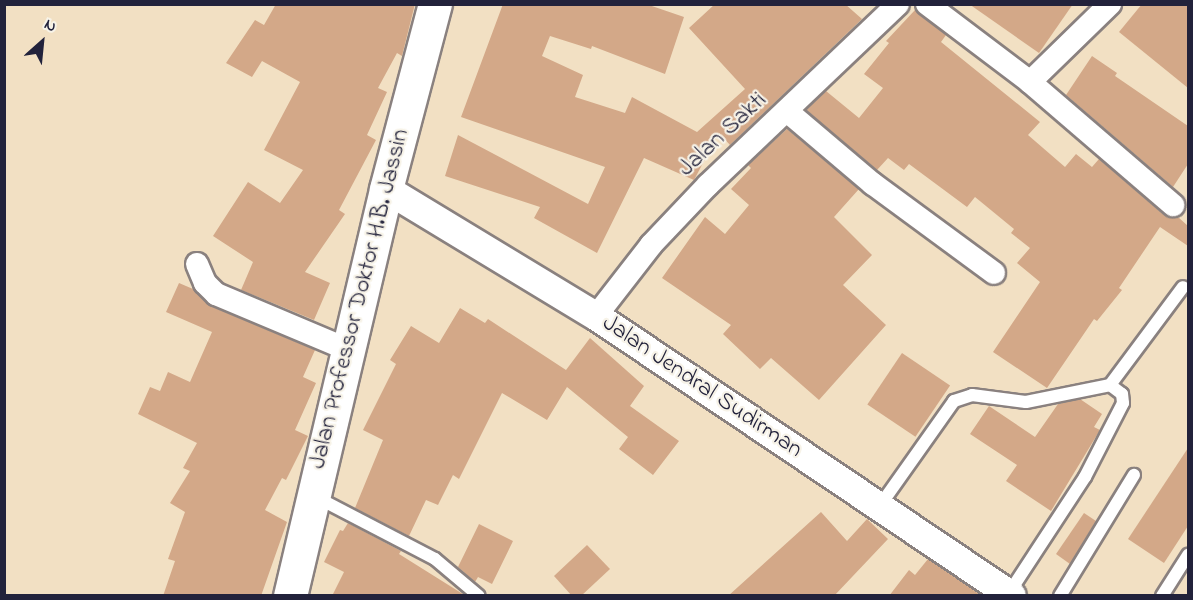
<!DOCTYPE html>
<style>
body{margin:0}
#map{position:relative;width:1193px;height:600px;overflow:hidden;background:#f2e0c3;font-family:"Indie Flower",sans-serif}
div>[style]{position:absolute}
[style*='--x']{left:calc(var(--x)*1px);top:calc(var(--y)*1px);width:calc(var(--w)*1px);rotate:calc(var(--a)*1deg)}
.building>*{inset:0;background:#d3a888;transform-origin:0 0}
.roads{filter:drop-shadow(2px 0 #8a817f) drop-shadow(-2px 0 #8a817f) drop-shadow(0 2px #8a817f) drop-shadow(0 -2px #8a817f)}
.service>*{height:12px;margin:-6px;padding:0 6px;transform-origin:6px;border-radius:6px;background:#fff}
.minor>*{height:22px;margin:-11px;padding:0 11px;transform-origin:11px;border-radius:11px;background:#fff}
.tertiary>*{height:28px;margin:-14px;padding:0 14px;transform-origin:14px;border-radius:14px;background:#fff}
.trunk>*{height:33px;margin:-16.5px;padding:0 16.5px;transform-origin:16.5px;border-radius:16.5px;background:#fff}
span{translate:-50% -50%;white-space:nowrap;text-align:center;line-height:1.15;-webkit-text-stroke:4.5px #f7f3e8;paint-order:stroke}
.street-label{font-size:24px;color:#22223b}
.frame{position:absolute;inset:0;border:6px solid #22223b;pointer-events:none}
.north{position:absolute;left:12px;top:12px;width:60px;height:60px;-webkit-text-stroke:4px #f7f3e8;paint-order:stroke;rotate:27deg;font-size:16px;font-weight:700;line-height:24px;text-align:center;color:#22223b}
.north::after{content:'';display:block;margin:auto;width:21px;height:27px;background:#22223b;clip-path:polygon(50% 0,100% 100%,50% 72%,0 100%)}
</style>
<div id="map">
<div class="building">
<i style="clip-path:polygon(276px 4px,415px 4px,402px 56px,397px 53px,378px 88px,387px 92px,367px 135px,376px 140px,339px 210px,345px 214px,305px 272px,330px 283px,314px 320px,241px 290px,253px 262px,213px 236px,248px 182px,280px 203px,303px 170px,264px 150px,300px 82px,262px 61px,252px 77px,226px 63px,255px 20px,264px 25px)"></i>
<i style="clip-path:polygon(503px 4px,646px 4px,684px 17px,665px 74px,592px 46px,591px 49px,550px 36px,542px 56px,583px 75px,575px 97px,625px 113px,632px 97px,697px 132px,745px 89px,689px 28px,715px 4px,845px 4px,862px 19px,730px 145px,719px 133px,694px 180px,644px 158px,597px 253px,534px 218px,540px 207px,445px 176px,458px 135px,588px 204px,605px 167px,461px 117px)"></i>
<i style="clip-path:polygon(969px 4px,1073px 4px,1039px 53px)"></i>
<i style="clip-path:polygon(1142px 4px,1188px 4px,1188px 88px,1119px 32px)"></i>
<i style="clip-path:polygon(915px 10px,946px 35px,941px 42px,1040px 122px,1028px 135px,1065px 167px,1076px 154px,1092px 167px,1099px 159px,1164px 215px,1178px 217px,1188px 226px,1188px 246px,1160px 227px,1119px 288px,1122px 290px,1097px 321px,1094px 319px,1047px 388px,993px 352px,1040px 282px,1017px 263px,1030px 248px,1011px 233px,1014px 229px,975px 197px,967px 207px,909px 164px,904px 170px,888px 158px,877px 170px,806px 110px,826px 91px,859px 118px,883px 88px,864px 74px,889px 43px,886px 41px)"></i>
<i style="clip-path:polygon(1092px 56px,1117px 73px,1115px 76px,1188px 126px,1188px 164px,1173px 187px,1066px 95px)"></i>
<i style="clip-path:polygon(787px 129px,859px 189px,834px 217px,872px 255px,843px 285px,886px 325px,819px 400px,771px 358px,760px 369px,723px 334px,731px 325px,662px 278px,705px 217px,725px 234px,749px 205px,731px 189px,751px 168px,748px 165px)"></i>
<i style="clip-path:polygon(179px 283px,193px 289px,211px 306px,315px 350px,303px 377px,316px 383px,295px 430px,308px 436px,286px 480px,282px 478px,265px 510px,287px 522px,261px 596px,163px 596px,175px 561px,168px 559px,185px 512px,170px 503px,190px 471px,183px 468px,197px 443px,138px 414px,150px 387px,160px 391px,168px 372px,190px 382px,212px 332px,166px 312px)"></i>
<i style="clip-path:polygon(460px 308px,485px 323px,488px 319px,566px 370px,590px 338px,644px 386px,630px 406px,679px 441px,653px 475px,619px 449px,628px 437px,567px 387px,547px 420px,502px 393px,459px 479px,453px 475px,438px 505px,426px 500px,409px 536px,355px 508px,383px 440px,363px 430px,396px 364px,390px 360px,411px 326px,439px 343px)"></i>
<i style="left:902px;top:353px;width:58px;height:62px;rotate:34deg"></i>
<i style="clip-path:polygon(1080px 399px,1102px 414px,1094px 427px,1100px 430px,1051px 511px,1006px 481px,1017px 465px,970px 434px,989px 406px,1035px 437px,1058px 404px)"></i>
<i style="clip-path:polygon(1188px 448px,1188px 526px,1164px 563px,1128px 539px)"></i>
<i style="clip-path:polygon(821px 512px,847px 541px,867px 519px,888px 539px,834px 596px,728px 596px)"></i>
<i style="clip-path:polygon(1084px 513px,1096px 521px,1070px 564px,1056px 554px)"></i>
<i style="clip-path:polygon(348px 523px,401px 551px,399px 554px,466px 596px,332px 596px,344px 572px,324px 562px,340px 530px,343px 531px)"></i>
<i style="clip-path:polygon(479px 524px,513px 541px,492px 584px,478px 577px,475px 582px,458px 567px)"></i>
<i style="clip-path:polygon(587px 545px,610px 569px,581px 596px,572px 596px,554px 576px)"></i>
<i style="clip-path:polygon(928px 559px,982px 596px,889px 596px,909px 570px,915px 575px)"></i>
</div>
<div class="roads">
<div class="service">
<i style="--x:314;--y:496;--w:136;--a:27.5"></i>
<i style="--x:435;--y:559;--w:57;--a:40.1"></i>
<i style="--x:879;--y:507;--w:130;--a:-54.7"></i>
<i style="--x:954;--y:401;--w:19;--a:-18"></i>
<i style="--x:972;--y:395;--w:54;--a:7.4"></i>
<i style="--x:1026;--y:402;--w:86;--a:-11.4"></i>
<i style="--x:1110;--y:385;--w:122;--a:-53.3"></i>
<i style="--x:1009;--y:593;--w:139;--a:-56.8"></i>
<i style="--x:1085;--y:477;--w:83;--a:-62.8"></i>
<i style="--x:1123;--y:403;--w:9;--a:-96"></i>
<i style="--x:1122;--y:394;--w:15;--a:-143"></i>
<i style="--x:1060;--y:596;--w:142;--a:-58.6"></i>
<i style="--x:1162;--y:596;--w:49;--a:-57.6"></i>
</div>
<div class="minor">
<i style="--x:927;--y:4;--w:129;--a:37.1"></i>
<i style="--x:1030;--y:82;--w:112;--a:-44.3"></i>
<i style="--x:1030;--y:82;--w:189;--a:40.7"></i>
<i style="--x:788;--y:112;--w:111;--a:40.3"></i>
<i style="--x:873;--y:184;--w:150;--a:36.3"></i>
<i style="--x:197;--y:264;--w:21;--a:67"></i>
<i style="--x:205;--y:283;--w:16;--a:45"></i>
<i style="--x:216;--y:294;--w:142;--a:22.8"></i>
<i style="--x:596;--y:316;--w:90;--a:-52.2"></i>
<i style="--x:651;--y:245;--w:83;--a:-46.5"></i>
<i style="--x:708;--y:185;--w:262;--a:-43.6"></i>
</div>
<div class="tertiary">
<i style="--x:386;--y:189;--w:245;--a:31.2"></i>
<i style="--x:596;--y:316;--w:501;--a:33.94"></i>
</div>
<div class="trunk">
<i style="--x:290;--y:596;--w:418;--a:-76.7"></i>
<i style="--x:386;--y:189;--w:191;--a:-75.2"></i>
</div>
</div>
<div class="street-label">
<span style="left:723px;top:135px;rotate:-43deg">Jalan Sakti</span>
<span style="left:360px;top:299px;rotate:-76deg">Jalan Professor Doktor H.B. Jassin</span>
<span style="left:702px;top:387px;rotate:34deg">Jalan Jendral Sudirman</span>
</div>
<div class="frame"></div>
<div class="north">N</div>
</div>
